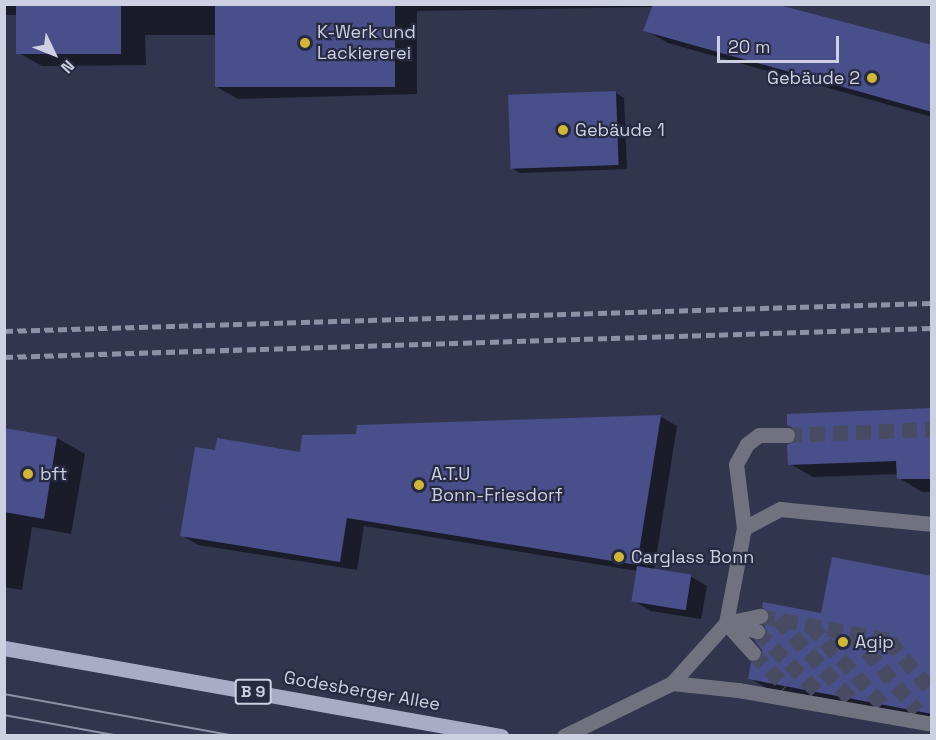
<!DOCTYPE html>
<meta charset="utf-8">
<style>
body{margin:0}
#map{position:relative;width:936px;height:740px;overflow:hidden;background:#31354d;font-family:"Space Grotesk",sans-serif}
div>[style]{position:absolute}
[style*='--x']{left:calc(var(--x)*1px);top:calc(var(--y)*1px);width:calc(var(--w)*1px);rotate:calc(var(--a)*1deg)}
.shadow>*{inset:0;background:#0007}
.building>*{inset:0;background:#484f8a;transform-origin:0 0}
.minor-tunnel>*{height:15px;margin-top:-7.5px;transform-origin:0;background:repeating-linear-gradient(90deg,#484c63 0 15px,transparent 0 23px)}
.minor>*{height:15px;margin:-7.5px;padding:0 7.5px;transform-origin:7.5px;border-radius:7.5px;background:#70727f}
.major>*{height:15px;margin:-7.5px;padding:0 7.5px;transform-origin:7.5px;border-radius:7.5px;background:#a8acc6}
.tram>*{height:1.5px;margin:-0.75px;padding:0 0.75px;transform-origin:0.75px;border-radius:0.75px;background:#8e91a5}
.rail>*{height:4.5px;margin-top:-2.25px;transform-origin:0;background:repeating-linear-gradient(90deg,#8e91a5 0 9px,transparent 0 13.5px)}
.dots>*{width:16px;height:16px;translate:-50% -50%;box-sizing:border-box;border:3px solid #272b42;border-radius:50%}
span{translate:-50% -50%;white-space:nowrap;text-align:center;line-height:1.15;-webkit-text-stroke:4.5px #272b42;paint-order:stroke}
.shield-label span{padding:2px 4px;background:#272b42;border:2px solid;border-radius:4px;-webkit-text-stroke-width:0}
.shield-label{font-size:16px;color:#cdd0e0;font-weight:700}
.poi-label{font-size:18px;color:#cdd0e0}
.left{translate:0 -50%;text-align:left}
.right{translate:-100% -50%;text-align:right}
.street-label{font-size:18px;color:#cdd0e0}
.frame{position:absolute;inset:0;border:6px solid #cdd0e0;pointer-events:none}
.north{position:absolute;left:24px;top:24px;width:60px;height:60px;-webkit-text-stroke:4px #272b42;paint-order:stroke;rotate:133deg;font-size:16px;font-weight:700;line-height:24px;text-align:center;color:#cdd0e0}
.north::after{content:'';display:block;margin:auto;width:21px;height:27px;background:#cdd0e0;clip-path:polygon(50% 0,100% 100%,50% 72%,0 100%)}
.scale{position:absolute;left:717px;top:36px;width:122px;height:27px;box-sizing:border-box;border:3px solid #cdd0e0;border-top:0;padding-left:8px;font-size:18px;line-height:21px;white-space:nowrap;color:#cdd0e0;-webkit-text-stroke:4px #272b42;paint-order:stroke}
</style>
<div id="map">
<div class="shadow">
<i style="clip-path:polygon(4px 4px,769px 4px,932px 46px,932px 117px,668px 43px,645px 30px,654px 7px,417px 11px,417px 94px,238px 99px,215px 86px,216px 35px,145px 35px,146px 65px,42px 66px,19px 53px,17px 15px,4px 15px)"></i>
<i style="clip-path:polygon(616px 93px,624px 98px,627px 169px,520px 173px,512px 168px)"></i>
<i style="clip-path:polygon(932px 410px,932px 492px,922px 492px,899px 478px,899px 474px,813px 477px,790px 464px)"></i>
<i style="clip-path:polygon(661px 417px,677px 426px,654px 571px,690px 576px,707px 586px,701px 619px,651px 611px,634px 601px,638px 571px,364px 526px,357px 570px,198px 545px,182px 535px,216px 452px,302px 453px,357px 435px)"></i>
<i style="clip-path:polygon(4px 430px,57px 438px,85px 454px,71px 534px,32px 527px,22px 590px,4px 587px)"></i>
<i style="clip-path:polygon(932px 578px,932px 722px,773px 692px,750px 678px,760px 662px,822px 615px)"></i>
</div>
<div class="building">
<i style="left:16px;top:4px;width:105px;height:50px"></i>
<i style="left:215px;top:4px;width:180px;height:83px"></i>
<i style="clip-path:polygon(653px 4px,775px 4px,932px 45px,932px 112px,643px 31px)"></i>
<i style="left:616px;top:91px;width:74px;height:108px;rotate:88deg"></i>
<i style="clip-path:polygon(932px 408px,932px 479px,897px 479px,896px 461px,788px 465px,787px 445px,795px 440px,797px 434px,792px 427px,787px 425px,787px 414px)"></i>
<i style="clip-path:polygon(661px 415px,637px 565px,347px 518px,340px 562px,180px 536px,195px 447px,215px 450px,217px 438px,300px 452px,302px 435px,356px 434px,357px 425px)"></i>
<i style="clip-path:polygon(4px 428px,57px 437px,44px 519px,4px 512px)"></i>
<i style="clip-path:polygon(832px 557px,932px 576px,932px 714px,748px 679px,751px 662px,759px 661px,762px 655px,762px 650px,755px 641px,764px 638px,767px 633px,764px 625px,770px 615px,762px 607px,763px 602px,821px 613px)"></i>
<i style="left:637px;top:566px;width:55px;height:36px;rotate:9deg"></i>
</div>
<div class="minor-tunnel">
<i style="--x:787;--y:435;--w:145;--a:-2.4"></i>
<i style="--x:760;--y:616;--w:131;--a:10.5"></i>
<i style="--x:889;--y:640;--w:67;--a:50.4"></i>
<i style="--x:778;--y:619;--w:107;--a:47.7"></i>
<i style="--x:810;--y:625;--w:107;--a:47.7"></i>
<i style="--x:757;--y:631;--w:86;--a:45"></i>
<i style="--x:852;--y:633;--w:102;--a:49.8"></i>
<i style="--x:753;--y:653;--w:47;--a:45"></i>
</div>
<div class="minor">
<i style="--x:744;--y:528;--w:64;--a:-97.1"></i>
<i style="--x:736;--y:464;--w:23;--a:-61"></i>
<i style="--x:747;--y:444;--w:15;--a:-37"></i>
<i style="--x:759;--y:435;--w:28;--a:0"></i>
<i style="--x:726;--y:623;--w:40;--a:48"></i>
<i style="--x:726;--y:623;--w:35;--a:-12"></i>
<i style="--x:729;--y:624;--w:29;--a:14"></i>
<i style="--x:672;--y:683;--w:66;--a:6.1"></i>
<i style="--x:738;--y:690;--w:197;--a:9.9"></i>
<i style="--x:564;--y:736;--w:120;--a:-26.1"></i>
<i style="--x:672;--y:683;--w:81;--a:-48"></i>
<i style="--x:726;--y:623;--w:97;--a:-79.3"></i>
<i style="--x:744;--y:528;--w:41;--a:-27.8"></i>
<i style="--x:780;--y:509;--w:153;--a:5.6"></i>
</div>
<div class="major">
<i style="--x:4;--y:648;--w:505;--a:10.04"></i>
</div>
<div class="tram">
<i style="--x:4;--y:694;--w:235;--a:10.3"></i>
<i style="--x:4;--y:715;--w:117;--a:10.3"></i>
</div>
<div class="rail">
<i style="--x:4;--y:331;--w:928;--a:-1.73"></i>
<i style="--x:4;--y:357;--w:928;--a:-1.79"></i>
</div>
<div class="dots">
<i style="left:305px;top:43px;background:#d2b736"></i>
<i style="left:872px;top:78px;background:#d2b736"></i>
<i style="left:563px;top:130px;background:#d2b736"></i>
<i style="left:28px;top:474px;background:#d2b736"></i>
<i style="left:419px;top:485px;background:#d2b736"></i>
<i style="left:619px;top:557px;background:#d2b736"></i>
<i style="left:843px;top:642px;background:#d2b736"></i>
</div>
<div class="shield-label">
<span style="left:253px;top:692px">B 9</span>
</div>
<div class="poi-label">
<span class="left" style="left:317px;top:43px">K-Werk und<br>Lackiererei</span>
<span class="right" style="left:860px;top:78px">Gebäude 2</span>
<span class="left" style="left:575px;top:130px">Gebäude 1</span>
<span class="left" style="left:40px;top:474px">bft</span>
<span class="left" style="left:431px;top:485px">A.T.U<br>Bonn-Friesdorf</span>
<span class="left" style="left:631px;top:557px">Carglass Bonn</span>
<span class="left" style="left:855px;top:642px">Agip</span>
</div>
<div class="street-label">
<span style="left:362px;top:691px;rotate:10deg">Godesberger Allee</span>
</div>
<div class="frame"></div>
<div class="north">N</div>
<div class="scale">20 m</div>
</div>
